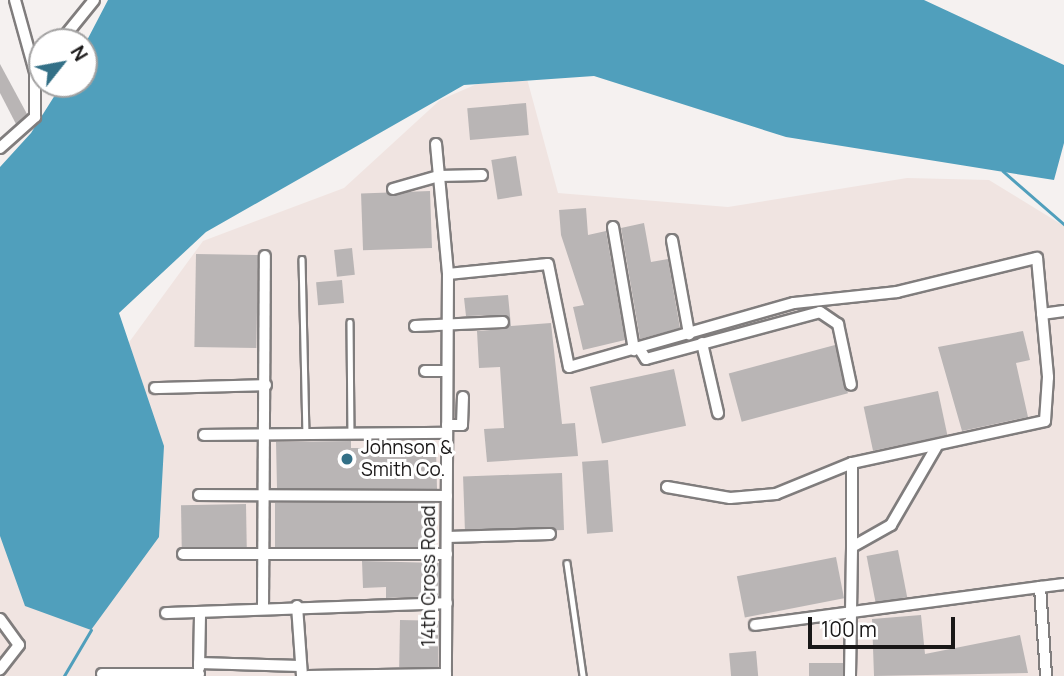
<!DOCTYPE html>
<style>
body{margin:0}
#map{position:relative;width:1064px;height:676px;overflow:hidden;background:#f5f1f0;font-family:Manrope,sans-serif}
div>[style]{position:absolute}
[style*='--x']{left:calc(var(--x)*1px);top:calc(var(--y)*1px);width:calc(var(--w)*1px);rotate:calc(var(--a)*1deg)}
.built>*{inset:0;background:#f0e4e1}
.water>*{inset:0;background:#509fbc}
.stream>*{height:2.5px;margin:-1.25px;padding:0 1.25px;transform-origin:1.25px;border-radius:1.25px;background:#509fbc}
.building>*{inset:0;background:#b9b5b5;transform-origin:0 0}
.roads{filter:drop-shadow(2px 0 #807d7d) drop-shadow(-2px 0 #807d7d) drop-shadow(0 2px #807d7d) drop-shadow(0 -2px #807d7d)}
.service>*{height:4.5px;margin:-2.25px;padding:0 2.25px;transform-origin:2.25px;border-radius:2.25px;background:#fff}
.minor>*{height:10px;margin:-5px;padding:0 5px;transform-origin:5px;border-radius:5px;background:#fff}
.dots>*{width:19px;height:19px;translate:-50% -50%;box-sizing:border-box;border:4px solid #fff;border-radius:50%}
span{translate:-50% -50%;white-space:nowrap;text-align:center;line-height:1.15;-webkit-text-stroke:6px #fff;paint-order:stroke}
.poi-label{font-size:19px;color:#191717}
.left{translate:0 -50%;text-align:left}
.street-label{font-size:19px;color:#191717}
.north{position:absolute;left:28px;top:28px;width:70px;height:70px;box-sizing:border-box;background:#fff;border:2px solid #a3a2a2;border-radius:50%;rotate:59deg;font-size:19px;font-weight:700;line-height:28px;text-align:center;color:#191717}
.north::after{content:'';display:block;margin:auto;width:24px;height:32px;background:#337087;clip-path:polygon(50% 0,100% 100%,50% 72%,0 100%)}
.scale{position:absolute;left:808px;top:617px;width:147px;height:32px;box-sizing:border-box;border:4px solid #191717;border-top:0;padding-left:9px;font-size:21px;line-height:24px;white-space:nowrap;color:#191717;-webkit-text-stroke:5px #fff;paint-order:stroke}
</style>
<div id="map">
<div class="built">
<i style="clip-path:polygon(523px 64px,558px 193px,728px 207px,907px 178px,989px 180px,1064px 226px,1064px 676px,0 676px,0 519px,203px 241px,344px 188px,440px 100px)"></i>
</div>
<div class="water">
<i style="clip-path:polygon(108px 0,924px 0,1064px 65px,1064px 143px,1054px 180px,786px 137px,594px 76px,464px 85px,206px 232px,119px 313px,164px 446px,159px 537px,91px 630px,25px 606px,0 536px,0 167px,31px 133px,62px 84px,84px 84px,84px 46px)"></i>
</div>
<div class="stream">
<i style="--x:1003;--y:171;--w:81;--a:41"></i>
<i style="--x:64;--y:676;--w:53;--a:-59.6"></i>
</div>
<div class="building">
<i style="clip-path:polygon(0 64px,27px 114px,16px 124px,0 93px)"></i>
<i style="left:526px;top:103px;width:32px;height:59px;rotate:85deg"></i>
<i style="left:516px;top:156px;width:40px;height:25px;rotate:81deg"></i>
<i style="left:430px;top:191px;width:57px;height:69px;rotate:88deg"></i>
<i style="clip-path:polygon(586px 208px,588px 235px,606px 231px,625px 340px,583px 350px,573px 307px,584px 305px,561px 235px,559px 210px)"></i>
<i style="clip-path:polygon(644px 223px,651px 262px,668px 259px,680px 328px,640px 339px,621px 228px)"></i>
<i style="left:352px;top:248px;width:27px;height:18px;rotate:84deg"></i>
<i style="left:196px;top:254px;width:62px;height:93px;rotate:1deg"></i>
<i style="left:342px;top:280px;width:23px;height:26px;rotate:85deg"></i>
<i style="clip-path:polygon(508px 295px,511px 326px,551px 323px,562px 424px,575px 423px,578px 456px,487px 462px,484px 429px,504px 428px,500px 367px,479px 368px,477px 331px,504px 329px,510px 321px,503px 315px,466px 316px,464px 298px)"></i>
<i style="clip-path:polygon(1023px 331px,1030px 360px,1016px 363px,1028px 417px,962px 431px,938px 347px)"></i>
<i style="left:835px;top:345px;width:50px;height:110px;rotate:75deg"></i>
<i style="left:674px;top:369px;width:58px;height:86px;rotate:78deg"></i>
<i style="left:938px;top:391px;width:45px;height:76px;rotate:78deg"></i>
<i style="clip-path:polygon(351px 441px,351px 448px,436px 448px,437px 489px,277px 488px,276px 442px)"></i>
<i style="left:608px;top:460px;width:72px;height:26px;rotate:86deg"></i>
<i style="left:562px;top:473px;width:57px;height:99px;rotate:88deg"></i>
<i style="left:275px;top:503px;width:160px;height:44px"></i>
<i style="left:246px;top:504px;width:43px;height:65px;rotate:89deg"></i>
<i style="left:898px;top:550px;width:48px;height:32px;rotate:79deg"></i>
<i style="left:836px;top:557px;width:42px;height:101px;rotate:79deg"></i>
<i style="clip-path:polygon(362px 561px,439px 563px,439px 596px,386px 598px,386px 587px,363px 588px)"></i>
<i style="clip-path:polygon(921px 615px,925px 654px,1020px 635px,1028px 673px,874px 676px,872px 619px)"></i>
<i style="left:400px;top:620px;width:39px;height:47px;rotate:1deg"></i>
<i style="left:756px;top:651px;width:25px;height:27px;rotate:85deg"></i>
<i style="left:843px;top:663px;width:13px;height:34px;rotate:90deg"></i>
</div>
<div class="roads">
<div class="service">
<i style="--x:302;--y:259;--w:173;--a:88.7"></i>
<i style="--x:350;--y:322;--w:110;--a:89.5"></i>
<i style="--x:567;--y:563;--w:114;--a:81.9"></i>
</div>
<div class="minor">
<i style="--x:15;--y:0;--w:75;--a:74.5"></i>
<i style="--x:60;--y:42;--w:54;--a:-51"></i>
<i style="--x:436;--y:144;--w:131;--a:84.7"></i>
<i style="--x:448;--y:274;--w:402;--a:90.3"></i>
<i style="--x:0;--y:148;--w:47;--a:-41.5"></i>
<i style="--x:35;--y:117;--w:45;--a:-90"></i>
<i style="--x:35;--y:72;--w:11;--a:-49"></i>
<i style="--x:393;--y:189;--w:48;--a:-15.8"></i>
<i style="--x:439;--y:176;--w:43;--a:-1.3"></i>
<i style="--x:613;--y:227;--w:125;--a:80.3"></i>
<i style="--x:672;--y:240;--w:96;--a:79.7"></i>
<i style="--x:448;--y:274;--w:100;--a:-5.7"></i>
<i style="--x:548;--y:264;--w:105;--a:78.5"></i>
<i style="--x:569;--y:367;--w:234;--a:-15.9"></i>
<i style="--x:794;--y:303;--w:104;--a:-6.1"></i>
<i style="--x:897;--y:292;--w:144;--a:-13.7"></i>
<i style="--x:1037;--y:258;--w:120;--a:84.7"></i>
<i style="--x:1048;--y:377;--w:44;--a:93.9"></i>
<i style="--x:1045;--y:421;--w:198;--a:167.7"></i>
<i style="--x:852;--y:463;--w:82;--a:157.8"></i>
<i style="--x:776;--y:494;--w:46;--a:175"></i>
<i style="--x:730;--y:498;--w:64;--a:-170.1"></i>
<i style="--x:1042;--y:314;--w:22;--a:-8"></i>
<i style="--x:415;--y:326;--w:88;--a:-2.6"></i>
<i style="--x:702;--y:343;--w:72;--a:77.1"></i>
<i style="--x:639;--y:348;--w:13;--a:58"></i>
<i style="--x:646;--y:359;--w:180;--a:-15.1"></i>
<i style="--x:820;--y:312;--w:22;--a:34"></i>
<i style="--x:838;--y:324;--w:62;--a:78"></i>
<i style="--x:425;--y:371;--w:22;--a:0"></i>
<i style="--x:155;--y:388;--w:111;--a:-1.5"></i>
<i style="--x:447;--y:425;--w:15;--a:0"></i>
<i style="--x:462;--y:425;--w:28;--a:-88"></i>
<i style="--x:204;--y:435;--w:243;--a:-0.5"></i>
<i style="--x:199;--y:495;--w:248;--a:0.2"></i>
<i style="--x:447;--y:537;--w:103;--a:-1.7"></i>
<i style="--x:852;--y:547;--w:84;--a:-90"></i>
<i style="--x:183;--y:554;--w:264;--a:0"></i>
<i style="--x:1040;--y:587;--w:24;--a:-7"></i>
<i style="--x:297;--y:606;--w:70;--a:85.9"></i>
<i style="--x:263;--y:609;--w:353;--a:-89.7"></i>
<i style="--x:166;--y:613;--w:281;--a:-2"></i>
<i style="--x:0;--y:619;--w:32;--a:54"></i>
<i style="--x:19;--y:645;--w:31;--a:128"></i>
<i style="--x:755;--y:625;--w:288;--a:-7.6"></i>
<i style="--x:1040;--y:587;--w:89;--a:86.1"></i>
<i style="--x:199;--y:663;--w:101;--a:1.7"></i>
<i style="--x:199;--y:668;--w:54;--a:-88.9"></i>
<i style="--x:102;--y:674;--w:97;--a:0"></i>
<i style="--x:308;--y:676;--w:138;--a:-0.8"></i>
<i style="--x:850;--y:676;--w:129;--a:-89.1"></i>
<i style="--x:852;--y:547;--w:45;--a:-29.4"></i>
<i style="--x:891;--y:525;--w:91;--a:-59.8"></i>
</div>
</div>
<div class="dots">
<i style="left:347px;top:459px;background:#337087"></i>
</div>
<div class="poi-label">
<span class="left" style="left:361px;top:459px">Johnson &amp;<br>Smith Co.</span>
</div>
<div class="street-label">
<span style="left:429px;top:576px;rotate:-90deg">14th Cross Road</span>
</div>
<div class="north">N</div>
<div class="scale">100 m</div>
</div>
